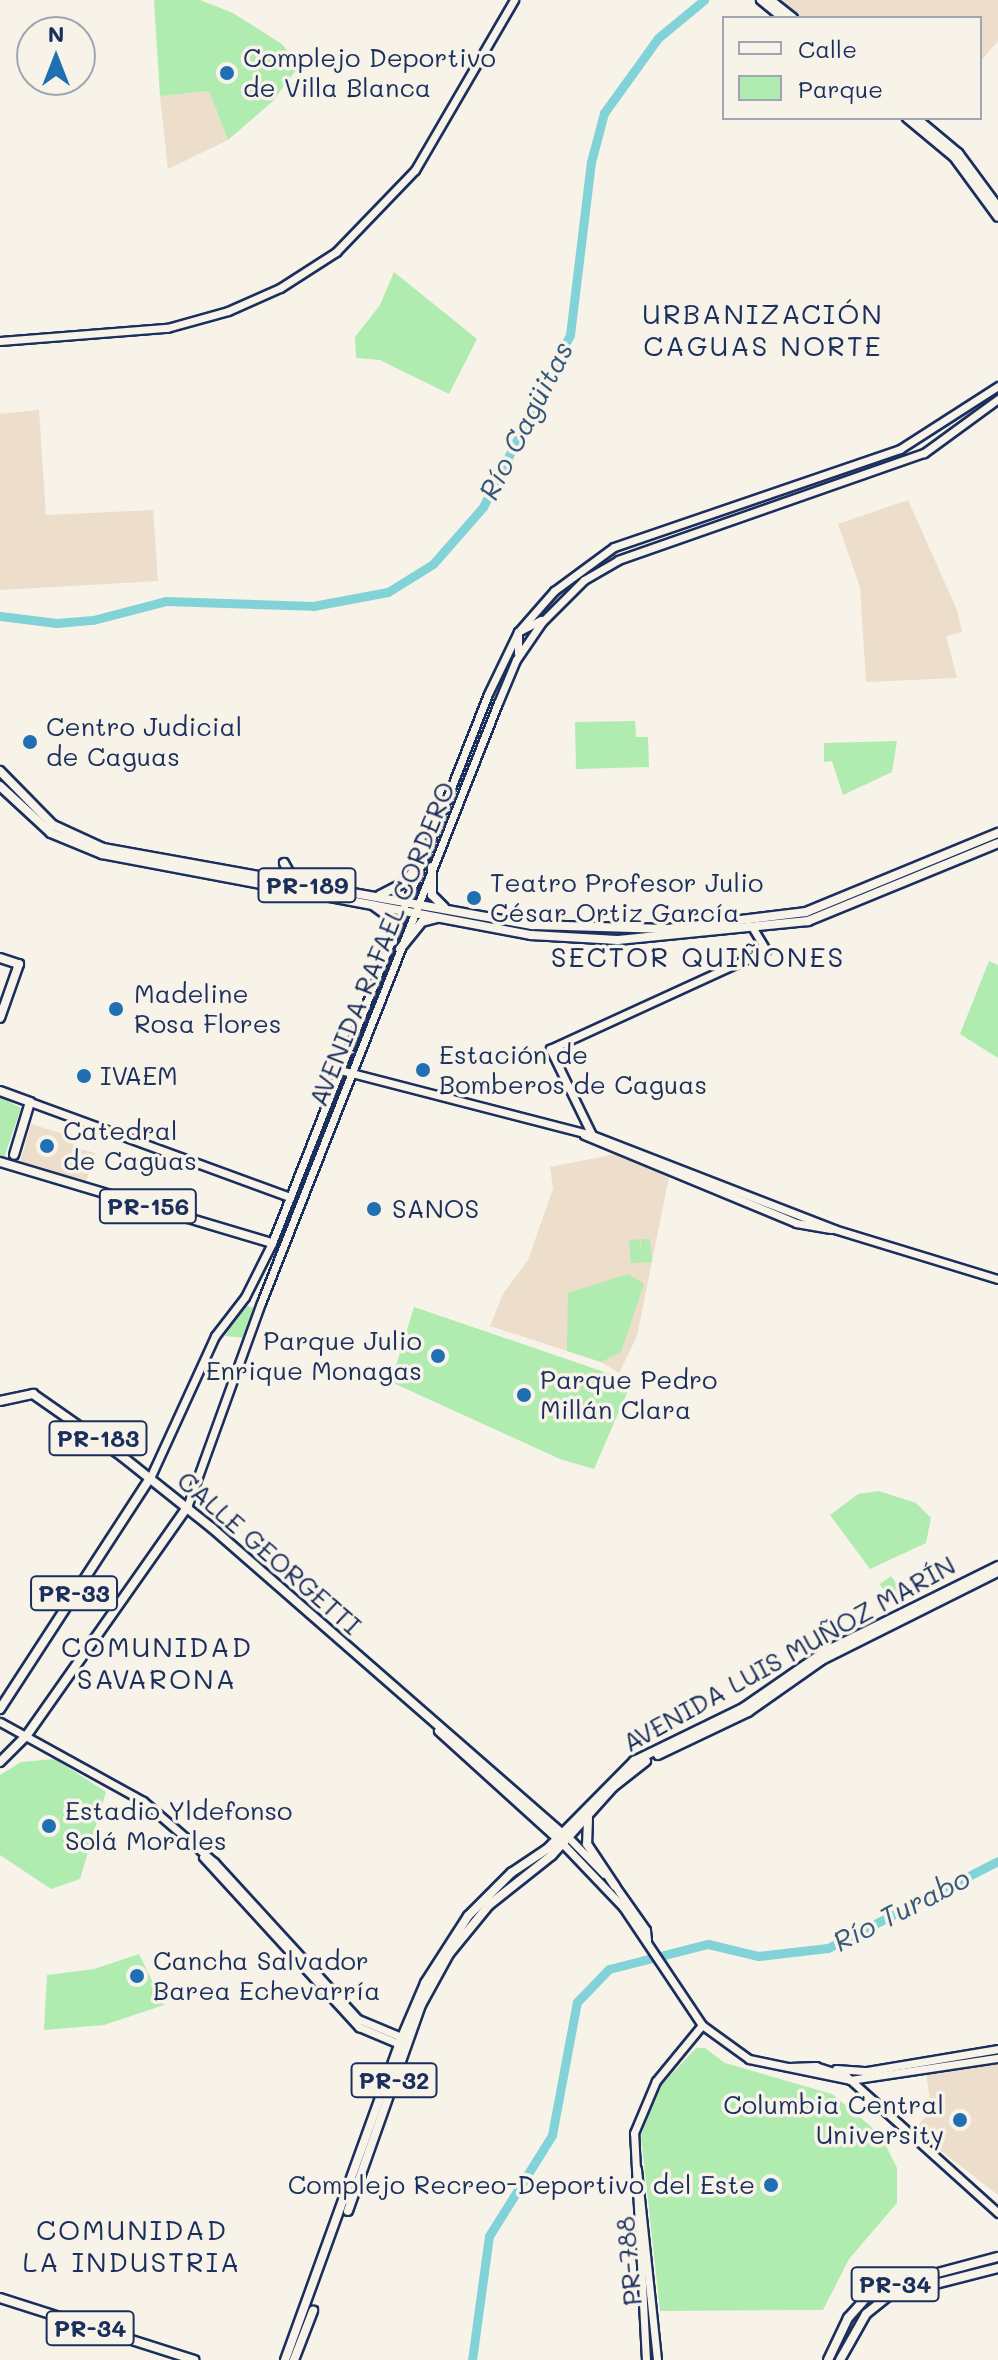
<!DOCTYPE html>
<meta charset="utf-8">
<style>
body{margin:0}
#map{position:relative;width:998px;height:2360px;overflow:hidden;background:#f7f3e8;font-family:Mali,sans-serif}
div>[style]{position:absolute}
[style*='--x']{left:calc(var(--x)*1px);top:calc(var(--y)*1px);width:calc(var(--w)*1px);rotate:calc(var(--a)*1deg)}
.built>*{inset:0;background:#edddcb}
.green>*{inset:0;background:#b0ebb0;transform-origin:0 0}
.river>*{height:9px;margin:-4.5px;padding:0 4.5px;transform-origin:4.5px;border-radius:4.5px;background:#82d3d8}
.roads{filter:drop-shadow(2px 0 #1b2f5e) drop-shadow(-2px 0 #1b2f5e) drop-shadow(0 2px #1b2f5e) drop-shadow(0 -2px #1b2f5e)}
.secondary>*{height:7px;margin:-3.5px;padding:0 3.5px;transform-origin:3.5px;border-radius:3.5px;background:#f7f3e8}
.primary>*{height:8px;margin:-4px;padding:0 4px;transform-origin:4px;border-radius:4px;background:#f7f3e8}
.dots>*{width:22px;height:22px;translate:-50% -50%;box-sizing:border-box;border:4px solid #f7f3e8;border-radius:50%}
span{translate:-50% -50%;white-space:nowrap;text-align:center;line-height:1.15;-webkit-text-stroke:7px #f7f3e8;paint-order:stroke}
.shield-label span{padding:2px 6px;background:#f7f3e8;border:2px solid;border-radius:6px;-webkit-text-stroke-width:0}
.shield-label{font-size:24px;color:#1b2f5e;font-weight:700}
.poi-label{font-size:26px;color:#1b2f5e}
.left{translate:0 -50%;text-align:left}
.right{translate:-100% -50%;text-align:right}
.street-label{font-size:26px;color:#1b2f5e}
.neighbourhood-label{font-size:28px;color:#1b2f5e;letter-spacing:2px}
.water-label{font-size:28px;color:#35587c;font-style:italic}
.legend{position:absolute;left:722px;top:16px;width:260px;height:104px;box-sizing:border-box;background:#f7f3e8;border:2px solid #9fa5b1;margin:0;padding:10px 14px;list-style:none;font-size:24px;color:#1b2f5e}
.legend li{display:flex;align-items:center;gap:16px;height:40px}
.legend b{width:40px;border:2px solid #9fa5b1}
.north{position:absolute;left:16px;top:16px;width:80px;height:80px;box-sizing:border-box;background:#f7f3e8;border:2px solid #9fa5b1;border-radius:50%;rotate:0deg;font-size:22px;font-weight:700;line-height:32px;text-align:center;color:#1b2f5e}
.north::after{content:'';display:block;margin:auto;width:28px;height:36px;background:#1f6fb2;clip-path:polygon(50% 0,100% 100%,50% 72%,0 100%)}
</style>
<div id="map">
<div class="built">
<i style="clip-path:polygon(779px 0,998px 0,998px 41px,980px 62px,980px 18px,801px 18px)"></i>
<i style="clip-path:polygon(209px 91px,228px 140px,168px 169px,160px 96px)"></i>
<i style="clip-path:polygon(39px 410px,46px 515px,153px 510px,158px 581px,0 590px,0 414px)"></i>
<i style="clip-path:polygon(908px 500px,957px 610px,962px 632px,946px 636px,957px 678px,866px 682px,860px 587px,838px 524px)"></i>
<i style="clip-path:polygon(31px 1124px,76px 1138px,73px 1147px,95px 1153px,85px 1185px,19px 1166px)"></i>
<i style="clip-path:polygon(616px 1154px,670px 1172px,637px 1336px,619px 1373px,601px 1362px,490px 1326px,503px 1294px,528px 1260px,553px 1189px,550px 1167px)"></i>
<i style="clip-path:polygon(998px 2060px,998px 2195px,914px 2130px,931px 2110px,926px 2072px)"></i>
</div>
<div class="green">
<i style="clip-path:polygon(154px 0,200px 0,233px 13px,282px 44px,299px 66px,273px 101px,228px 140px,209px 91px,160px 96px)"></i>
<i style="clip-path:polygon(394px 272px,477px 339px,449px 394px,380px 360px,356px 358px,355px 337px,380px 305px)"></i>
<i style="clip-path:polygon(635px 721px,636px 737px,648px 737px,649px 767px,576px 769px,575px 722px)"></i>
<i style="clip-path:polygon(897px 741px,892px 772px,843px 795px,832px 761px,824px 762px,824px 743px)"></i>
<i style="clip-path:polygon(989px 961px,998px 965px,998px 1058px,960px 1034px)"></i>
<i style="clip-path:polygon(0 1097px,21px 1108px,4px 1158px,0 1157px)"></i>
<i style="clip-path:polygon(639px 1239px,641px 1249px,641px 1239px,650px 1239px,652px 1262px,631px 1263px,629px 1240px)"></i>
<i style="clip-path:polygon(628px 1274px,644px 1284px,621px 1352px,601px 1362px,567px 1351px,568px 1293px)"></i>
<i style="clip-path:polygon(243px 1305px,254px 1308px,245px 1338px,225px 1336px)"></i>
<i style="clip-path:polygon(414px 1307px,613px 1375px,630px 1386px,594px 1469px,560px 1459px,391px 1382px)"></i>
<i style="clip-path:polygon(879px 1491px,916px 1503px,931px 1518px,926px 1543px,870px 1569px,830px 1515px,858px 1494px)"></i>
<i style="left:891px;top:1576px;width:24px;height:14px;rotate:54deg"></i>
<i style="clip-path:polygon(55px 1759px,106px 1792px,80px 1879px,51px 1889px,0 1855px,0 1775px,21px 1762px)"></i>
<i style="clip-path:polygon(139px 1954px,164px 2005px,104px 2025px,44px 2030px,47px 1975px,94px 1969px)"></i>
<i style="clip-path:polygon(696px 2048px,705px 2048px,725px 2063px,832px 2094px,880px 2134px,897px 2168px,897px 2203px,849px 2259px,823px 2310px,660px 2311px,641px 2136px,657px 2090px)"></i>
</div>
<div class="river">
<i style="--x:0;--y:616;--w:57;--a:7"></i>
<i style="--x:57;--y:623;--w:36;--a:-5"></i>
<i style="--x:93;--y:620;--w:75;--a:-14.6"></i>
<i style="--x:166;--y:601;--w:147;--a:1.9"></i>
<i style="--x:313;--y:606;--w:76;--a:-10.6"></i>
<i style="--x:388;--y:592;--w:53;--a:-31.9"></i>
<i style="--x:433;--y:564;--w:76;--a:-48.7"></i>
<i style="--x:483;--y:507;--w:193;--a:-63.2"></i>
<i style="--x:570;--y:335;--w:174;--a:-83.1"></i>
<i style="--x:591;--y:162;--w:51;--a:-75.1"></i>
<i style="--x:604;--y:113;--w:92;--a:-54.2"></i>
<i style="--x:658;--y:38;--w:60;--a:-39.6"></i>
<i style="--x:472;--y:2360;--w:125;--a:-82.2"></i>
<i style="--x:489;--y:2236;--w:119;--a:-58"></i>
<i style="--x:552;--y:2135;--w:135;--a:-79.4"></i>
<i style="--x:577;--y:2002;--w:46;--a:-45.9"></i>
<i style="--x:609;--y:1969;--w:102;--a:-14.2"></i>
<i style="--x:708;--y:1944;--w:51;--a:13.5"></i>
<i style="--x:758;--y:1956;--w:70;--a:-6.5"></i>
<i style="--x:828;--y:1948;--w:191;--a:-27.1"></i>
</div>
<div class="roads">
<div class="secondary">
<i style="--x:0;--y:341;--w:168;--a:-4.5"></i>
<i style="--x:167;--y:328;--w:63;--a:-15.6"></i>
<i style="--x:228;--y:311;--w:57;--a:-23.9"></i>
<i style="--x:280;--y:288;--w:67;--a:-32.7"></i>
<i style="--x:336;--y:252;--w:114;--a:-46.1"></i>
<i style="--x:415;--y:170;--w:197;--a:-59.8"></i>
<i style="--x:518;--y:653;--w:21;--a:-90"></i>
<i style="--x:518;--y:632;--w:26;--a:-28"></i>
<i style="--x:340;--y:1070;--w:260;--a:14.5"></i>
<i style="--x:592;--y:1135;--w:260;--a:21.2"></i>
<i style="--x:834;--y:1229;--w:171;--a:17"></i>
<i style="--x:30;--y:1102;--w:277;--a:20.1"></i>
<i style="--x:584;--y:1135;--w:230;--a:22.5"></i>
<i style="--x:796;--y:1223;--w:35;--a:10"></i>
<i style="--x:592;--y:1135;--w:96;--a:-116"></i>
<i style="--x:550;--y:1049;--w:238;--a:-24.6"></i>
<i style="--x:766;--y:950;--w:26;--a:-121"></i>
<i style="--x:150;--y:1478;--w:156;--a:-65.4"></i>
<i style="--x:215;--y:1336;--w:49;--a:-52.4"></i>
<i style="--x:245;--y:1297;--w:60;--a:-63.4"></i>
<i style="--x:272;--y:1243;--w:590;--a:-68.52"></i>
<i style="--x:488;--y:694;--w:69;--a:-64.2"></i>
<i style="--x:518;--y:632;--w:55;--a:-48.7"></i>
<i style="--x:554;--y:591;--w:74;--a:-36.3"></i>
<i style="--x:614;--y:547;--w:302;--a:-18.9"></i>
<i style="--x:900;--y:449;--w:117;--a:-32.7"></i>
<i style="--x:187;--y:1507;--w:217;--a:-70.1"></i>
<i style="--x:261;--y:1303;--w:645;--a:-68.45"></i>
<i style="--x:498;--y:703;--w:47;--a:-67.3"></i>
<i style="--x:516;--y:660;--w:46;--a:-55.6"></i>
<i style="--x:542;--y:622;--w:59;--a:-45"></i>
<i style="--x:584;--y:580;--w:39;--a:-30"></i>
<i style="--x:618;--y:560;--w:324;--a:-19.3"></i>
<i style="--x:924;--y:453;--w:92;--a:-36.1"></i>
<i style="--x:0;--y:1722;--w:163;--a:28.9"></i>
<i style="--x:143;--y:1801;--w:94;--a:40.7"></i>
<i style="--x:214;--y:1862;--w:213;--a:47.5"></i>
<i style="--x:358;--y:2019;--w:52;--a:22.6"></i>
<i style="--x:569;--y:1838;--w:50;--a:45.8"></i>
<i style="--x:563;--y:1844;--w:87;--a:46.4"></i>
<i style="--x:623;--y:1907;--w:142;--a:56.2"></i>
<i style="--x:702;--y:2025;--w:58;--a:35.9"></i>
<i style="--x:749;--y:2059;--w:103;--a:11.7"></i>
<i style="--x:850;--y:2080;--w:150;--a:-8.5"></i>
<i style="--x:203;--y:1857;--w:231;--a:47.5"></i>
<i style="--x:359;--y:2027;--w:49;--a:22.9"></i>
<i style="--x:613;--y:1883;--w:57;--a:54.9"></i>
<i style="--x:646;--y:1930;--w:10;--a:84"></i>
<i style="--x:815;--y:2066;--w:33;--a:18"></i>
<i style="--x:846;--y:2076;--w:205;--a:42"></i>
<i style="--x:789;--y:2067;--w:27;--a:-2"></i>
<i style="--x:836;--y:2069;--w:31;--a:4"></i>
<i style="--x:867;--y:2071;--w:133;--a:-9.5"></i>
<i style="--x:637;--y:2169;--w:192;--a:84"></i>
<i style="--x:646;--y:2360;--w:227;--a:-93"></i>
<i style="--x:634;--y:2133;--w:56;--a:-67.1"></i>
<i style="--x:656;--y:2081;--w:72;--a:-50.6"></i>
</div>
<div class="primary">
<i style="--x:761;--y:0;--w:28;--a:39"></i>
<i style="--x:770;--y:0;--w:29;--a:38"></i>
<i style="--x:907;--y:118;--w:61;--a:39.7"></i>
<i style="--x:954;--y:157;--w:74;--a:53.7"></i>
<i style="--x:916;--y:118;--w:55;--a:39.8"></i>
<i style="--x:958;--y:153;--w:67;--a:53.5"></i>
<i style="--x:0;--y:771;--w:76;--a:45.5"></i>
<i style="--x:53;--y:825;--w:55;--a:24.7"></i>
<i style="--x:103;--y:848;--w:436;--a:10.2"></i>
<i style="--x:532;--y:925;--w:135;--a:1.7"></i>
<i style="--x:667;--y:929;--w:140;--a:-7"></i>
<i style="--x:806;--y:912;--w:208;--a:-22.4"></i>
<i style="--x:0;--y:786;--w:69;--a:42.7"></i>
<i style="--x:51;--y:833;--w:55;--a:22.4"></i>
<i style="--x:102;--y:854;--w:437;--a:10.7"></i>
<i style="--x:531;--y:935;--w:87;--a:3.3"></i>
<i style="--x:618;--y:940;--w:191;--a:-5.7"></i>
<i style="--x:808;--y:921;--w:205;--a:-22.3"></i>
<i style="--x:284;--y:863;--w:13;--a:61"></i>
<i style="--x:290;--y:874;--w:27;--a:17"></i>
<i style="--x:432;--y:867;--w:28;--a:90"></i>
<i style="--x:432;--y:895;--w:17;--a:45"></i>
<i style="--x:380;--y:895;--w:30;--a:-27"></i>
<i style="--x:407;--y:881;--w:44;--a:-58.8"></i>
<i style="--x:374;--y:906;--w:17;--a:36"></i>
<i style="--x:388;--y:916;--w:26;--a:79"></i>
<i style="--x:400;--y:949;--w:35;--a:-51"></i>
<i style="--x:422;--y:922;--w:16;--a:-15"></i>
<i style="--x:0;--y:958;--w:20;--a:18"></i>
<i style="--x:19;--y:964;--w:57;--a:109.4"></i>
<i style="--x:0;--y:1091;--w:32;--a:20"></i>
<i style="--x:30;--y:1102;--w:55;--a:106.8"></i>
<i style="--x:0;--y:1162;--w:284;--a:16.6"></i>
<i style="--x:0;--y:1401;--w:34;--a:-12"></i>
<i style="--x:33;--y:1394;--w:110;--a:35"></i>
<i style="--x:123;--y:1457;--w:114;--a:38.6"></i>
<i style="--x:212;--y:1528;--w:468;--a:41.1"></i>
<i style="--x:0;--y:1709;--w:275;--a:-57"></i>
<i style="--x:439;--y:1731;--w:162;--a:42.2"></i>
<i style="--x:658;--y:1755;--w:100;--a:-25.5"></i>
<i style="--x:748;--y:1712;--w:90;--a:-35.1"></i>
<i style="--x:822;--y:1660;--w:197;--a:-26.6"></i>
<i style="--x:0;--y:1762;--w:38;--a:-45"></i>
<i style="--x:27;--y:1735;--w:279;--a:-54.9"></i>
<i style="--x:588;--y:1818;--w:26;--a:92"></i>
<i style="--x:587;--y:1844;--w:50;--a:56.3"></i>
<i style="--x:348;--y:2211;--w:219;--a:-70.5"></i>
<i style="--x:421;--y:2005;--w:58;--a:-61.2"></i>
<i style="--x:449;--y:1954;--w:63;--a:-50.8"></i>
<i style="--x:489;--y:1905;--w:80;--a:-38.4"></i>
<i style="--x:552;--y:1855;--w:91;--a:-48.1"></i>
<i style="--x:613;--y:1787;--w:42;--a:-38.2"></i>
<i style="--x:0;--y:2298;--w:204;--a:17.7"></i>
<i style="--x:285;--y:2360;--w:344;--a:-70.1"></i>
<i style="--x:402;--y:2037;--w:59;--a:-66.9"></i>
<i style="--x:425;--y:1983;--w:80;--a:-57.3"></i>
<i style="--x:468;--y:1916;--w:61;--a:-45"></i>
<i style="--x:511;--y:1873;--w:43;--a:-33.7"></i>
<i style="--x:547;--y:1849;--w:124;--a:-45.3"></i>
<i style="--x:634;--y:1761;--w:121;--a:-25.9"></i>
<i style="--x:743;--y:1708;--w:98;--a:-34.7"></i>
<i style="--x:824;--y:1652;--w:194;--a:-26.3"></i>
<i style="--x:294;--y:2360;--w:53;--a:-68.8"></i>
<i style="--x:828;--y:2360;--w:47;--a:-64.5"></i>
<i style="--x:848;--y:2318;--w:27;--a:-48"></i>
<i style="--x:866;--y:2298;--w:22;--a:-30"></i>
<i style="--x:885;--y:2287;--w:117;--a:-14.9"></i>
<i style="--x:840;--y:2360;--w:53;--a:-60.5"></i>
<i style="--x:866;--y:2314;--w:28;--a:-39"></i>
<i style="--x:888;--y:2296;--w:114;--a:-14.3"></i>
</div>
</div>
<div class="dots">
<i style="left:227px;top:73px;background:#1f6fb2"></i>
<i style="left:30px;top:742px;background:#1f6fb2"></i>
<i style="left:474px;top:898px;background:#1f6fb2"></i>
<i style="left:116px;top:1009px;background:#1f6fb2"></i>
<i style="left:423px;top:1070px;background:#1f6fb2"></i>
<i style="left:84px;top:1076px;background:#1f6fb2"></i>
<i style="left:47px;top:1146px;background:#1f6fb2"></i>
<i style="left:374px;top:1209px;background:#1f6fb2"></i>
<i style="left:438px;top:1356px;background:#1f6fb2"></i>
<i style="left:524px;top:1395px;background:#1f6fb2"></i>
<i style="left:49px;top:1826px;background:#1f6fb2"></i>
<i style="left:137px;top:1976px;background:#1f6fb2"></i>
<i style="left:960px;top:2120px;background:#1f6fb2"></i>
<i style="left:771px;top:2185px;background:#1f6fb2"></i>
</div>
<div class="shield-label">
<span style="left:307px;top:885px">PR-189</span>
<span style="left:148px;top:1206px">PR-156</span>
<span style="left:98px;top:1438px">PR-183</span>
<span style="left:74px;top:1593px">PR-33</span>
<span style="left:394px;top:2080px">PR-32</span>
<span style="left:895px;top:2284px">PR-34</span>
<span style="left:90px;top:2328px">PR-34</span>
</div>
<div class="poi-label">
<span class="left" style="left:243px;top:73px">Complejo Deportivo<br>de Villa Blanca</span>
<span class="left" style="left:46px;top:742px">Centro Judicial<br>de Caguas</span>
<span class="left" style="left:490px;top:898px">Teatro Profesor Julio<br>César Ortiz García</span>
<span class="left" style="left:134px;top:1009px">Madeline<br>Rosa Flores</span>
<span class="left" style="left:439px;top:1070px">Estación de<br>Bomberos de Caguas</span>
<span class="left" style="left:100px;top:1076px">IVAEM</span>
<span class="left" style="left:63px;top:1146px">Catedral<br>de Caguas</span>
<span class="left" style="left:392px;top:1209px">SANOS</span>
<span class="right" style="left:422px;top:1356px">Parque Julio<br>Enrique Monagas</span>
<span class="left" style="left:540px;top:1395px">Parque Pedro<br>Millán Clara</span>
<span class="left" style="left:65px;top:1826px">Estadio Yldefonso<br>Solá Morales</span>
<span class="left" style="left:153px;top:1976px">Cancha Salvador<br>Barea Echevarría</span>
<span class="right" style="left:944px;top:2120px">Columbia Central<br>University</span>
<span class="right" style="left:755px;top:2185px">Complejo Recreo-Deportivo del Este</span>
</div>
<div class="street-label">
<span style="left:382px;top:944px;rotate:-68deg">AVENIDA RAFAEL CORDERO</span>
<span style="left:269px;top:1553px;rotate:41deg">CALLE GEORGETTI</span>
<span style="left:789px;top:1654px;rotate:-29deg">AVENIDA LUIS MUÑOZ MARÍN</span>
<span style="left:629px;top:2261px;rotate:-95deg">PR-788</span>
</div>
<div class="neighbourhood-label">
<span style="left:763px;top:329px">URBANIZACIÓN<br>CAGUAS NORTE</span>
<span style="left:698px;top:956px">SECTOR QUIÑONES</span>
<span style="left:157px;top:1662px">COMUNIDAD<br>SAVARONA</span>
<span style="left:132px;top:2245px">COMUNIDAD<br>LA INDUSTRIA</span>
</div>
<div class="water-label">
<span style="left:525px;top:420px;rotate:-63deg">Río Cagüitas</span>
<span style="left:901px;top:1909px;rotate:-27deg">Río Turabo</span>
</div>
<ul class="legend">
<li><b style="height:10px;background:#f7f3e8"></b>Calle</li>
<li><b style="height:22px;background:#b0ebb0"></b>Parque</li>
</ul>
<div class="north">N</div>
</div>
